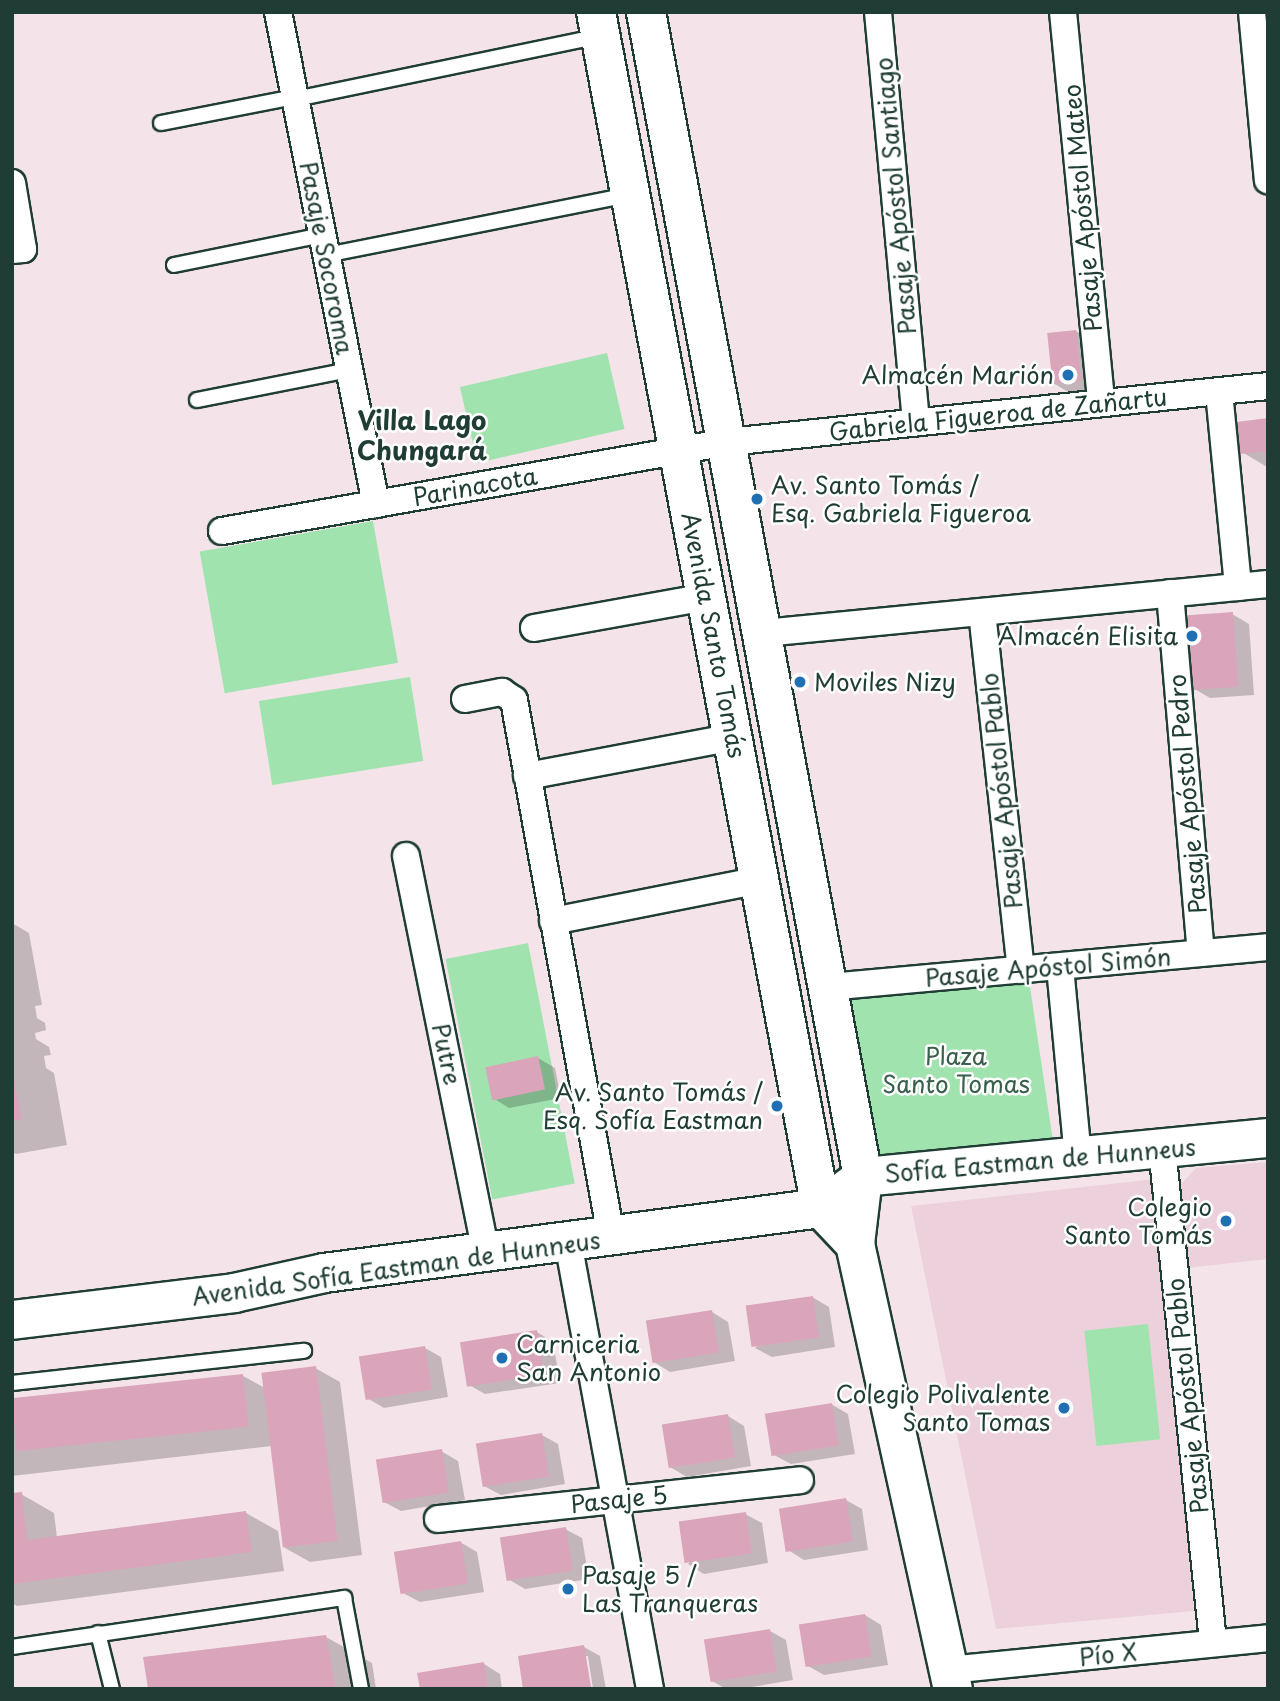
<!DOCTYPE html>
<meta charset="utf-8">
<style>
body{margin:0}
#map{position:relative;width:1280px;height:1701px;overflow:hidden;background:#f4e4ea;font-family:"Playpen Sans",sans-serif}
div>[style]{position:absolute}
[style*='--x']{left:calc(var(--x)*1px);top:calc(var(--y)*1px);width:calc(var(--w)*1px);rotate:calc(var(--a)*1deg)}
.built>*{inset:0;background:#ecd1dc}
.green>*{inset:0;background:#a1e3ae;transform-origin:0 0}
.shadow>*{inset:0;background:#0003}
.building>*{inset:0;background:#daa4ba;transform-origin:0 0}
.roads{filter:drop-shadow(2px 0 #1f3d34) drop-shadow(-2px 0 #1f3d34) drop-shadow(0 2px #1f3d34) drop-shadow(0 -2px #1f3d34)}
.lane>*{height:14px;margin:-7px;padding:0 7px;transform-origin:7px;border-radius:7px;background:#fff}
.street>*{height:26px;margin:-13px;padding:0 13px;transform-origin:13px;border-radius:13px;background:#fff}
.secondary>*{height:38px;margin:-19px;padding:0 19px;transform-origin:19px;border-radius:19px;background:#fff}
.dots>*{width:19px;height:19px;translate:-50% -50%;box-sizing:border-box;border:4px solid #fff;border-radius:50%}
span{translate:-50% -50%;white-space:nowrap;text-align:center;line-height:1.15;-webkit-text-stroke:5px #fff;paint-order:stroke}
.street-label{font-size:24px;color:#1f3d34}
.poi-label{font-size:24px;color:#1f3d34}
.right{translate:-100% -50%;text-align:right}
.left{translate:0 -50%;text-align:left}
.park-label{font-size:24px;color:#395e4c}
.neighbourhood-label{font-size:26px;color:#1f3d34;font-weight:700}
.frame{position:absolute;inset:0;border:14px solid #1f3d34;pointer-events:none}
</style>
<div id="map">
<div class="built">
<i style="clip-path:polygon(1268px 1162px,1268px 1259px,1187px 1268px,1181px 1184px,1196px 1168px)"></i>
<i style="clip-path:polygon(1155px 1179px,1194px 1611px,996px 1629px,911px 1206px)"></i>
</div>
<div class="green">
<i style="left:607px;top:353px;width:78px;height:151px;rotate:77deg"></i>
<i style="left:373px;top:521px;width:144px;height:176px;rotate:80deg"></i>
<i style="left:410px;top:677px;width:85px;height:153px;rotate:81deg"></i>
<i style="left:528px;top:943px;width:245px;height:84px;rotate:79deg"></i>
<i style="clip-path:polygon(1029px 980px,1054px 1148px,878px 1155px,849px 996px)"></i>
<i style="left:1148px;top:1324px;width:116px;height:64px;rotate:84deg"></i>
</div>
<div class="shadow">
<i style="clip-path:polygon(1076px 331px,1092px 341px,1097px 390px,1070px 393px,1053px 383px)"></i>
<i style="clip-path:polygon(1268px 420px,1268px 467px,1267px 467px,1242px 452px)"></i>
<i style="clip-path:polygon(1232px 614px,1249px 624px,1254px 695px,1210px 698px,1193px 688px)"></i>
<i style="clip-path:polygon(12px 923px,29px 933px,42px 1005px,35px 1006px,37px 1018px,45px 1023px,46px 1030px,35px 1033px,36px 1039px,49px 1047px,51px 1055px,44px 1056px,46px 1068px,54px 1073px,67px 1145px,16px 1154px,12px 1152px)"></i>
<i style="clip-path:polygon(538px 1058px,555px 1068px,561px 1098px,509px 1108px,493px 1098px)"></i>
<i style="clip-path:polygon(812px 1297px,829px 1307px,835px 1347px,772px 1357px,755px 1348px)"></i>
<i style="clip-path:polygon(712px 1312px,728px 1322px,735px 1361px,670px 1372px,654px 1362px)"></i>
<i style="clip-path:polygon(537px 1332px,553px 1342px,560px 1383px,485px 1394px,469px 1385px)"></i>
<i style="clip-path:polygon(425px 1348px,441px 1357px,448px 1397px,384px 1408px,367px 1398px)"></i>
<i style="clip-path:polygon(315px 1368px,340px 1382px,362px 1555px,310px 1562px,285px 1548px,272px 1446px,12px 1476px,12px 1402px,243px 1376px,265px 1388px)"></i>
<i style="clip-path:polygon(831px 1404px,848px 1414px,855px 1454px,791px 1464px,774px 1455px)"></i>
<i style="clip-path:polygon(728px 1416px,744px 1426px,751px 1466px,687px 1477px,670px 1467px)"></i>
<i style="clip-path:polygon(542px 1435px,558px 1444px,565px 1484px,501px 1495px,484px 1486px)"></i>
<i style="clip-path:polygon(441px 1451px,458px 1461px,465px 1500px,401px 1511px,384px 1502px)"></i>
<i style="clip-path:polygon(21px 1494px,54px 1513px,57px 1538px,246px 1513px,278px 1531px,284px 1571px,17px 1606px,12px 1603px,12px 1495px)"></i>
<i style="clip-path:polygon(846px 1500px,862px 1509px,868px 1550px,804px 1560px,788px 1550px)"></i>
<i style="clip-path:polygon(745px 1514px,762px 1523px,768px 1563px,704px 1574px,688px 1564px)"></i>
<i style="clip-path:polygon(565px 1529px,582px 1538px,589px 1579px,525px 1589px,508px 1579px)"></i>
<i style="clip-path:polygon(460px 1542px,477px 1552px,484px 1592px,420px 1602px,403px 1593px)"></i>
<i style="clip-path:polygon(865px 1615px,881px 1625px,888px 1665px,824px 1675px,808px 1666px)"></i>
<i style="clip-path:polygon(770px 1631px,786px 1640px,793px 1680px,740px 1689px,726px 1689px,712px 1681px)"></i>
<i style="clip-path:polygon(326px 1637px,372px 1663px,376px 1689px,150px 1689px)"></i>
<i style="clip-path:polygon(584px 1647px,600px 1656px,606px 1689px,593px 1689px,588px 1656px,584px 1656px,589px 1689px,525px 1689px)"></i>
<i style="clip-path:polygon(484px 1664px,500px 1674px,502px 1689px,422px 1689px)"></i>
</div>
<div class="building">
<i style="left:1076px;top:330px;width:51px;height:29px;rotate:84deg"></i>
<i style="clip-path:polygon(1268px 418px,1268px 451px,1240px 454px,1237px 422px)"></i>
<i style="left:1233px;top:612px;width:75px;height:46px;rotate:86deg"></i>
<i style="left:538px;top:1056px;width:34px;height:54px;rotate:78deg"></i>
<i style="clip-path:polygon(12px 1072px,22px 1119px,12px 1121px)"></i>
<i style="left:813px;top:1296px;width:42px;height:68px;rotate:82deg"></i>
<i style="left:712px;top:1310px;width:43px;height:67px;rotate:81deg"></i>
<i style="left:537px;top:1330px;width:45px;height:78px;rotate:81deg"></i>
<i style="left:425px;top:1346px;width:44px;height:67px;rotate:81deg"></i>
<i style="left:316px;top:1366px;width:176px;height:55px;rotate:83deg"></i>
<i style="left:243px;top:1374px;width:53px;height:233px;rotate:84deg"></i>
<i style="left:832px;top:1403px;width:43px;height:68px;rotate:81deg"></i>
<i style="left:728px;top:1414px;width:44px;height:67px;rotate:81deg"></i>
<i style="left:542px;top:1433px;width:44px;height:67px;rotate:81deg"></i>
<i style="left:442px;top:1449px;width:44px;height:67px;rotate:81deg"></i>
<i style="clip-path:polygon(22px 1492px,27px 1540px,246px 1511px,252px 1552px,12px 1584px,12px 1493px)"></i>
<i style="left:846px;top:1498px;width:44px;height:68px;rotate:81deg"></i>
<i style="left:746px;top:1512px;width:42px;height:68px;rotate:82deg"></i>
<i style="left:566px;top:1527px;width:44px;height:67px;rotate:81deg"></i>
<i style="left:461px;top:1541px;width:43px;height:68px;rotate:81deg"></i>
<i style="left:865px;top:1614px;width:43px;height:67px;rotate:81deg"></i>
<i style="left:770px;top:1629px;width:43px;height:67px;rotate:81deg"></i>
<i style="clip-path:polygon(326px 1635px,336px 1689px,148px 1689px,143px 1657px)"></i>
<i style="clip-path:polygon(584px 1645px,591px 1687px,523px 1689px,518px 1656px)"></i>
<i style="clip-path:polygon(484px 1662px,488px 1689px,420px 1689px,417px 1673px)"></i>
</div>
<div class="roads">
<div class="lane">
<i style="--x:296;--y:99;--w:309;--a:-11.7"></i>
<i style="--x:161;--y:123;--w:136;--a:-11"></i>
<i style="--x:326;--y:255;--w:309;--a:-11.2"></i>
<i style="--x:174;--y:265;--w:152;--a:-11.4"></i>
<i style="--x:197;--y:400;--w:155;--a:-11.2"></i>
<i style="--x:12;--y:1383;--w:294;--a:-6.3"></i>
<i style="--x:98;--y:1633;--w:58;--a:76"></i>
<i style="--x:12;--y:1647;--w:336;--a:-8.4"></i>
<i style="--x:344;--y:1598;--w:93;--a:79.4"></i>
</div>
<div class="street">
<i style="--x:278;--y:12;--w:502;--a:78.73"></i>
<i style="--x:878;--y:12;--w:412;--a:84.7"></i>
<i style="--x:1063;--y:12;--w:393;--a:84.4"></i>
<i style="--x:1252;--y:12;--w:169;--a:84.6"></i>
<i style="--x:12;--y:183;--w:67;--a:80.5"></i>
<i style="--x:23;--y:249;--w:11;--a:175"></i>
<i style="--x:1219;--y:392;--w:196;--a:84.4"></i>
<i style="--x:222;--y:531;--w:514;--a:-9.98"></i>
<i style="--x:728;--y:442;--w:543;--a:-5.92"></i>
<i style="--x:1170;--y:593;--w:361;--a:85.1"></i>
<i style="--x:982;--y:612;--w:360;--a:83.8"></i>
<i style="--x:534;--y:628;--w:175;--a:-10.2"></i>
<i style="--x:764;--y:633;--w:506;--a:-5.55"></i>
<i style="--x:465;--y:699;--w:38;--a:-11"></i>
<i style="--x:502;--y:692;--w:14;--a:34"></i>
<i style="--x:514;--y:700;--w:545;--a:79.74"></i>
<i style="--x:527;--y:776;--w:211;--a:-10.7"></i>
<i style="--x:406;--y:856;--w:405;--a:78.6"></i>
<i style="--x:553;--y:921;--w:211;--a:-11.2"></i>
<i style="--x:1060;--y:967;--w:190;--a:84.6"></i>
<i style="--x:829;--y:987;--w:441;--a:-5.2"></i>
<i style="--x:1162;--y:1148;--w:498;--a:84.1"></i>
<i style="--x:568;--y:1242;--w:454;--a:79.6"></i>
<i style="--x:438;--y:1519;--w:364;--a:-6.1"></i>
<i style="--x:949;--y:1670;--w:321;--a:-5.7"></i>
</div>
<div class="secondary">
<i style="--x:596;--y:12;--w:1217;--a:79.35"></i>
<i style="--x:821;--y:1208;--w:50;--a:46.6"></i>
<i style="--x:646;--y:12;--w:1185;--a:79.45"></i>
<i style="--x:863;--y:1177;--w:67;--a:96.8"></i>
<i style="--x:855;--y:1244;--w:456;--a:77.6"></i>
<i style="--x:843;--y:1192;--w:25;--a:-37"></i>
<i style="--x:863;--y:1177;--w:407;--a:-5.5"></i>
<i style="--x:12;--y:1320;--w:224;--a:-6.9"></i>
<i style="--x:234;--y:1293;--w:92;--a:-12.5"></i>
<i style="--x:324;--y:1273;--w:501;--a:-7.45"></i>
</div>
</div>
<div class="dots">
<i style="left:1068px;top:375px;background:#1f6fb2"></i>
<i style="left:757px;top:499px;background:#1f6fb2"></i>
<i style="left:1192px;top:636px;background:#1f6fb2"></i>
<i style="left:800px;top:682px;background:#1f6fb2"></i>
<i style="left:777px;top:1106px;background:#1f6fb2"></i>
<i style="left:1226px;top:1221px;background:#1f6fb2"></i>
<i style="left:502px;top:1358px;background:#1f6fb2"></i>
<i style="left:1064px;top:1408px;background:#1f6fb2"></i>
<i style="left:568px;top:1589px;background:#1f6fb2"></i>
</div>
<div class="street-label">
<span style="left:895px;top:196px;rotate:-95deg">Pasaje Apóstol Santiago</span>
<span style="left:1082px;top:208px;rotate:-95deg">Pasaje Apóstol Mateo</span>
<span style="left:327px;top:258px;rotate:79deg">Pasaje Socoroma</span>
<span style="left:998px;top:414px;rotate:-6deg">Gabriela Figueroa de Zañartu</span>
<span style="left:475px;top:486px;rotate:-10deg">Parinacota</span>
<span style="left:714px;top:635px;rotate:79deg">Avenida Santo Tomás</span>
<span style="left:1001px;top:791px;rotate:-96deg">Pasaje Apóstol Pablo</span>
<span style="left:1187px;top:794px;rotate:-95deg">Pasaje Apóstol Pedro</span>
<span style="left:1048px;top:967px;rotate:-5deg">Pasaje Apóstol Simón</span>
<span style="left:447px;top:1054px;rotate:78deg">Putre</span>
<span style="left:1040px;top:1160px;rotate:-5deg">Sofía Eastman de Hunneus</span>
<span style="left:396px;top:1268px;rotate:-8deg">Avenida Sofía Eastman de Hunneus</span>
<span style="left:1187px;top:1396px;rotate:-96deg">Pasaje Apóstol Pablo</span>
<span style="left:619px;top:1499px;rotate:-6deg">Pasaje 5</span>
<span style="left:1108px;top:1654px;rotate:-6deg">Pío X</span>
</div>
<div class="poi-label">
<span class="right" style="left:1054px;top:375px">Almacén Marión</span>
<span class="left" style="left:771px;top:499px">Av. Santo Tomás /<br>Esq. Gabriela Figueroa</span>
<span class="right" style="left:1178px;top:636px">Almacén Elisita</span>
<span class="left" style="left:814px;top:682px">Moviles Nizy</span>
<span class="right" style="left:763px;top:1106px">Av. Santo Tomás /<br>Esq. Sofía Eastman</span>
<span class="right" style="left:1212px;top:1221px">Colegio<br>Santo Tomás</span>
<span class="left" style="left:516px;top:1358px">Carniceria<br>San Antonio</span>
<span class="right" style="left:1050px;top:1408px">Colegio Polivalente<br>Santo Tomas</span>
<span class="left" style="left:582px;top:1589px">Pasaje 5 /<br>Las Tranqueras</span>
</div>
<div class="park-label">
<span style="left:956px;top:1070px">Plaza<br>Santo Tomas</span>
</div>
<div class="neighbourhood-label">
<span style="left:422px;top:435px">Villa Lago<br>Chungará</span>
</div>
<div class="frame"></div>
</div>
